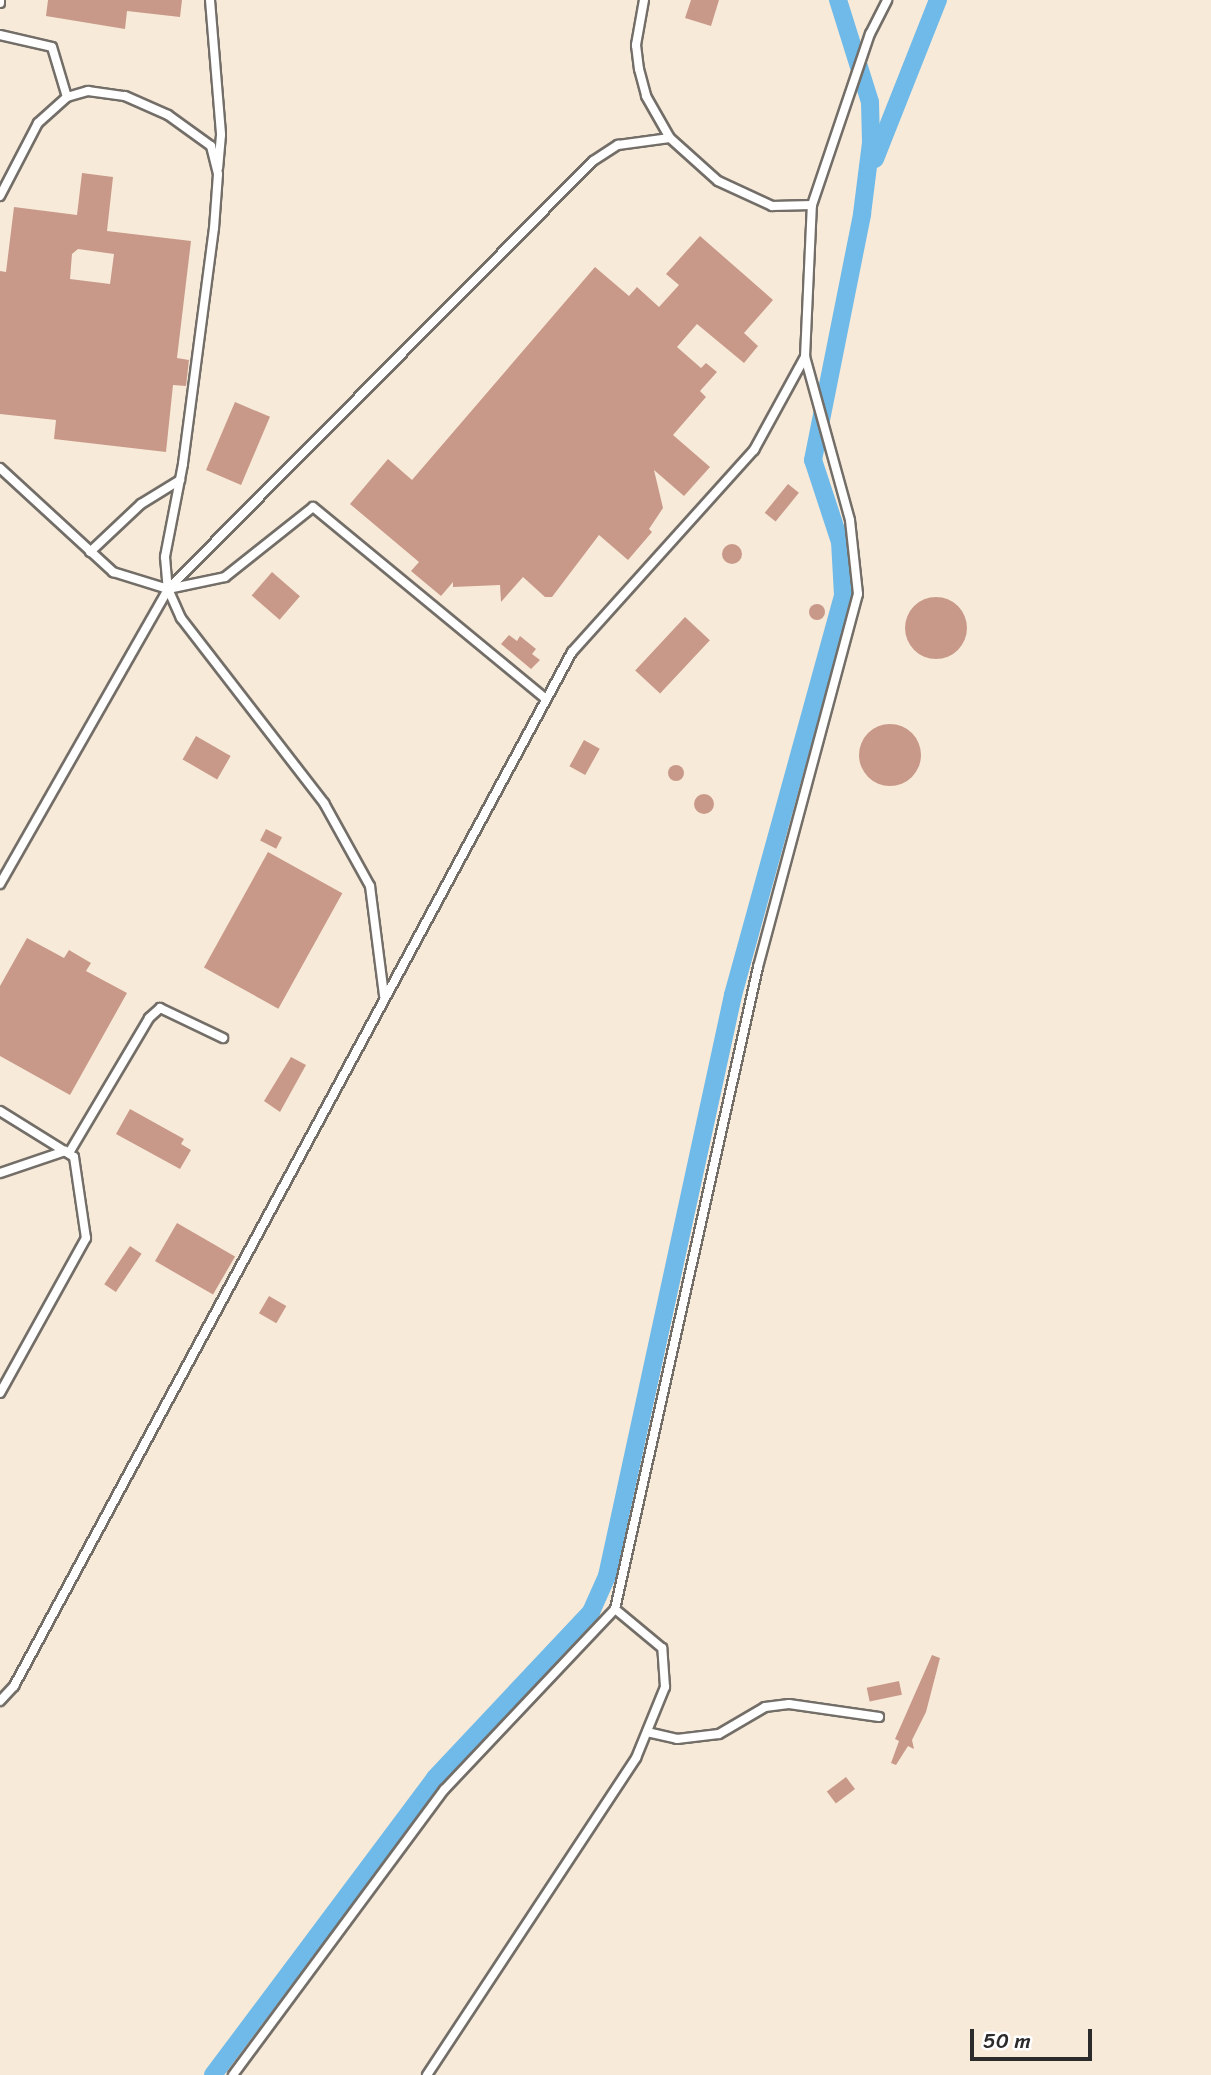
<!DOCTYPE html>
<style>
body{margin:0}
#map{position:relative;width:1211px;height:2075px;overflow:hidden;background:#f8ead9;font-family:Sriracha,sans-serif}
div>[style]{position:absolute}
[style*='--x']{left:calc(var(--x)*1px);top:calc(var(--y)*1px);width:calc(var(--w)*1px);rotate:calc(var(--a)*1deg)}
.canal>*{height:18px;margin:-9px;padding:0 9px;transform-origin:9px;border-radius:9px;background:#6fbae8}
.building>*{inset:0;background:#c89989;transform-origin:0 0}
.round{border-radius:50%}
.roads{filter:drop-shadow(2px 0 #736e68) drop-shadow(-2px 0 #736e68) drop-shadow(0 2px #736e68) drop-shadow(0 -2px #736e68)}
.lane>*{height:8px;margin:-4px;padding:0 4px;transform-origin:4px;border-radius:4px;background:#fff}
span{translate:-50% -50%;white-space:nowrap;text-align:center;line-height:1.15;-webkit-text-stroke:6px #fff;paint-order:stroke}
.scale{position:absolute;left:970px;top:2029px;width:122px;height:32px;box-sizing:border-box;border:4px solid #2b2b2b;border-top:0;padding-left:9px;font-size:21px;line-height:24px;white-space:nowrap;color:#2b2b2b;-webkit-text-stroke:5px #fff;paint-order:stroke}
</style>
<div id="map">
<div class="canal">
<i style="--x:875;--y:159;--w:171;--a:-68.4"></i>
<i style="--x:213;--y:2075;--w:371;--a:-53.2"></i>
<i style="--x:435;--y:1778;--w:228;--a:-46.8"></i>
<i style="--x:591;--y:1612;--w:39;--a:-66"></i>
<i style="--x:607;--y:1576;--w:595;--a:-77.76"></i>
<i style="--x:733;--y:995;--w:415;--a:-74.6"></i>
<i style="--x:843;--y:595;--w:53;--a:-93.2"></i>
<i style="--x:840;--y:542;--w:86;--a:-108.2"></i>
<i style="--x:813;--y:460;--w:251;--a:-78.7"></i>
<i style="--x:862;--y:214;--w:72;--a:-82.8"></i>
<i style="--x:871;--y:143;--w:41;--a:-91.4"></i>
<i style="--x:870;--y:102;--w:107;--a:-107.4"></i>
</div>
<div class="building">
<i style="clip-path:polygon(48px 0,182px 0,180px 17px,127px 11px,125px 29px,46px 16px)"></i>
<i style="clip-path:polygon(691px 0,719px 0,711px 26px,685px 18px)"></i>
<i style="clip-path:polygon(evenodd,82px 173px,113px 177px,107px 231px,191px 241px,177px 358px,189px 360px,186px 386px,173px 385px,166px 452px,54px 439px,56px 420px,0 414px,0 271px,6px 272px,14px 207px,77px 215px,82px 173px,78px 249px,114px 254px,110px 284px,70px 279px,72px 254px,78px 249px)"></i>
<i style="clip-path:polygon(700px 236px,773px 300px,744px 333px,758px 346px,744px 363px,697px 324px,677px 347px,701px 368px,706px 363px,717px 372px,700px 391px,706px 397px,673px 435px,710px 467px,684px 496px,654px 470px,663px 508px,649px 529px,652px 532px,628px 560px,599px 535px,552px 597px,545px 597px,523px 577px,501px 602px,500px 585px,453px 587px,453px 582px,441px 596px,411px 571px,419px 562px,350px 504px,388px 459px,412px 480px,595px 267px,629px 296px,637px 287px,659px 307px,679px 285px,666px 274px)"></i>
<i style="left:235px;top:402px;width:38px;height:74px;rotate:23deg"></i>
<i style="left:788px;top:484px;width:14px;height:37px;rotate:39deg"></i>
<i class="round" style="left:722px;top:544px;width:20px;height:20px"></i>
<i style="left:272px;top:572px;width:37px;height:31px;rotate:41deg"></i>
<i class="round" style="left:905px;top:597px;width:62px;height:62px"></i>
<i class="round" style="left:809px;top:604px;width:16px;height:16px"></i>
<i style="left:685px;top:617px;width:34px;height:73px;rotate:43deg"></i>
<i style="clip-path:polygon(509px 635px,517px 641px,520px 636px,536px 649px,532px 654px,540px 660px,531px 669px,501px 644px)"></i>
<i class="round" style="left:859px;top:724px;width:62px;height:62px"></i>
<i style="left:196px;top:736px;width:40px;height:27px;rotate:30deg"></i>
<i style="left:584px;top:740px;width:18px;height:30px;rotate:29deg"></i>
<i class="round" style="left:668px;top:765px;width:16px;height:16px"></i>
<i class="round" style="left:694px;top:794px;width:20px;height:20px"></i>
<i style="left:266px;top:829px;width:18px;height:13px;rotate:27deg"></i>
<i style="left:268px;top:852px;width:85px;height:132px;rotate:29deg"></i>
<i style="clip-path:polygon(27px 938px,64px 958px,69px 950px,91px 963px,86px 971px,127px 993px,70px 1095px,0 1056px,0 986px)"></i>
<i style="clip-path:polygon(291px 1057px,306px 1065px,280px 1112px,264px 1101px)"></i>
<i style="clip-path:polygon(130px 1109px,184px 1139px,181px 1144px,191px 1150px,180px 1169px,116px 1134px)"></i>
<i style="left:177px;top:1223px;width:67px;height:44px;rotate:30deg"></i>
<i style="left:130px;top:1246px;width:14px;height:46px;rotate:34deg"></i>
<i style="left:269px;top:1296px;width:20px;height:20px;rotate:30deg"></i>
<i style="clip-path:polygon(932px 1655px,940px 1658px,926px 1712px,912px 1740px,914px 1749px,908px 1746px,896px 1765px,891px 1763px,899px 1741px,895px 1739px)"></i>
<i style="left:899px;top:1681px;width:14px;height:33px;rotate:78deg"></i>
<i style="left:846px;top:1777px;width:15px;height:24px;rotate:53deg"></i>
</div>
<div class="roads">
<div class="lane">
<i style="--x:210;--y:0;--w:135;--a:85.3"></i>
<i style="--x:221;--y:135;--w:33;--a:95"></i>
<i style="--x:644;--y:0;--w:46;--a:100.1"></i>
<i style="--x:636;--y:45;--w:24;--a:83"></i>
<i style="--x:639;--y:69;--w:28;--a:75"></i>
<i style="--x:646;--y:96;--w:48;--a:60.3"></i>
<i style="--x:0;--y:3;--w:3;--a:-90"></i>
<i style="--x:0;--y:35;--w:53;--a:13"></i>
<i style="--x:52;--y:47;--w:52;--a:73.3"></i>
<i style="--x:0;--y:196;--w:82;--a:-62.5"></i>
<i style="--x:38;--y:123;--w:39;--a:-42"></i>
<i style="--x:67;--y:97;--w:22;--a:-16"></i>
<i style="--x:88;--y:91;--w:37;--a:8"></i>
<i style="--x:125;--y:96;--w:47;--a:23.8"></i>
<i style="--x:168;--y:115;--w:53;--a:35.8"></i>
<i style="--x:211;--y:146;--w:29;--a:76"></i>
<i style="--x:218;--y:174;--w:54;--a:94.2"></i>
<i style="--x:214;--y:228;--w:238;--a:97.5"></i>
<i style="--x:183;--y:464;--w:95;--a:101"></i>
<i style="--x:165;--y:557;--w:32;--a:85"></i>
<i style="--x:168;--y:589;--w:32;--a:66"></i>
<i style="--x:181;--y:618;--w:234;--a:52.3"></i>
<i style="--x:324;--y:803;--w:95;--a:61"></i>
<i style="--x:370;--y:886;--w:111;--a:82.7"></i>
<i style="--x:0;--y:468;--w:154;--a:42.6"></i>
<i style="--x:113;--y:572;--w:58;--a:17.2"></i>
<i style="--x:90;--y:552;--w:70;--a:-43.3"></i>
<i style="--x:141;--y:504;--w:46;--a:-31.6"></i>
<i style="--x:168;--y:589;--w:603;--a:-45.2"></i>
<i style="--x:593;--y:161;--w:30;--a:-33"></i>
<i style="--x:618;--y:145;--w:52;--a:-7.7"></i>
<i style="--x:670;--y:138;--w:64;--a:41.9"></i>
<i style="--x:718;--y:181;--w:60;--a:24.8"></i>
<i style="--x:772;--y:206;--w:40;--a:-1.4"></i>
<i style="--x:0;--y:884;--w:339;--a:-60.3"></i>
<i style="--x:168;--y:589;--w:58;--a:-11.9"></i>
<i style="--x:225;--y:577;--w:112;--a:-38.5"></i>
<i style="--x:313;--y:507;--w:302;--a:39.5"></i>
<i style="--x:0;--y:1111;--w:87;--a:31.9"></i>
<i style="--x:74;--y:1157;--w:82;--a:81.6"></i>
<i style="--x:86;--y:1238;--w:177;--a:119"></i>
<i style="--x:69;--y:1153;--w:157;--a:-59.3"></i>
<i style="--x:149;--y:1018;--w:15;--a:-42"></i>
<i style="--x:160;--y:1008;--w:70;--a:25.5"></i>
<i style="--x:0;--y:1173;--w:69;--a:-18.7"></i>
<i style="--x:0;--y:1701;--w:21;--a:-47"></i>
<i style="--x:14;--y:1686;--w:1175;--a:-61.65"></i>
<i style="--x:572;--y:652;--w:272;--a:-48"></i>
<i style="--x:754;--y:450;--w:106;--a:-61.3"></i>
<i style="--x:647;--y:1732;--w:31;--a:13"></i>
<i style="--x:677;--y:1739;--w:42;--a:-6.8"></i>
<i style="--x:719;--y:1734;--w:53;--a:-30.4"></i>
<i style="--x:765;--y:1707;--w:24;--a:-7"></i>
<i style="--x:789;--y:1704;--w:91;--a:8.2"></i>
<i style="--x:233;--y:2075;--w:355;--a:-53.5"></i>
<i style="--x:444;--y:1790;--w:249;--a:-46.6"></i>
<i style="--x:615;--y:1609;--w:658;--a:-77.44"></i>
<i style="--x:758;--y:967;--w:386;--a:-75"></i>
<i style="--x:858;--y:594;--w:74;--a:-96.2"></i>
<i style="--x:850;--y:520;--w:169;--a:-105.4"></i>
<i style="--x:805;--y:357;--w:152;--a:-87.4"></i>
<i style="--x:812;--y:205;--w:181;--a:-71.3"></i>
<i style="--x:870;--y:34;--w:38;--a:-63"></i>
<i style="--x:427;--y:2075;--w:380;--a:-56.6"></i>
<i style="--x:636;--y:1758;--w:77;--a:-67.8"></i>
<i style="--x:665;--y:1687;--w:39;--a:-94"></i>
<i style="--x:662;--y:1648;--w:61;--a:-140.3"></i>
</div>
</div>
<div class="scale">50 m</div>
</div>
